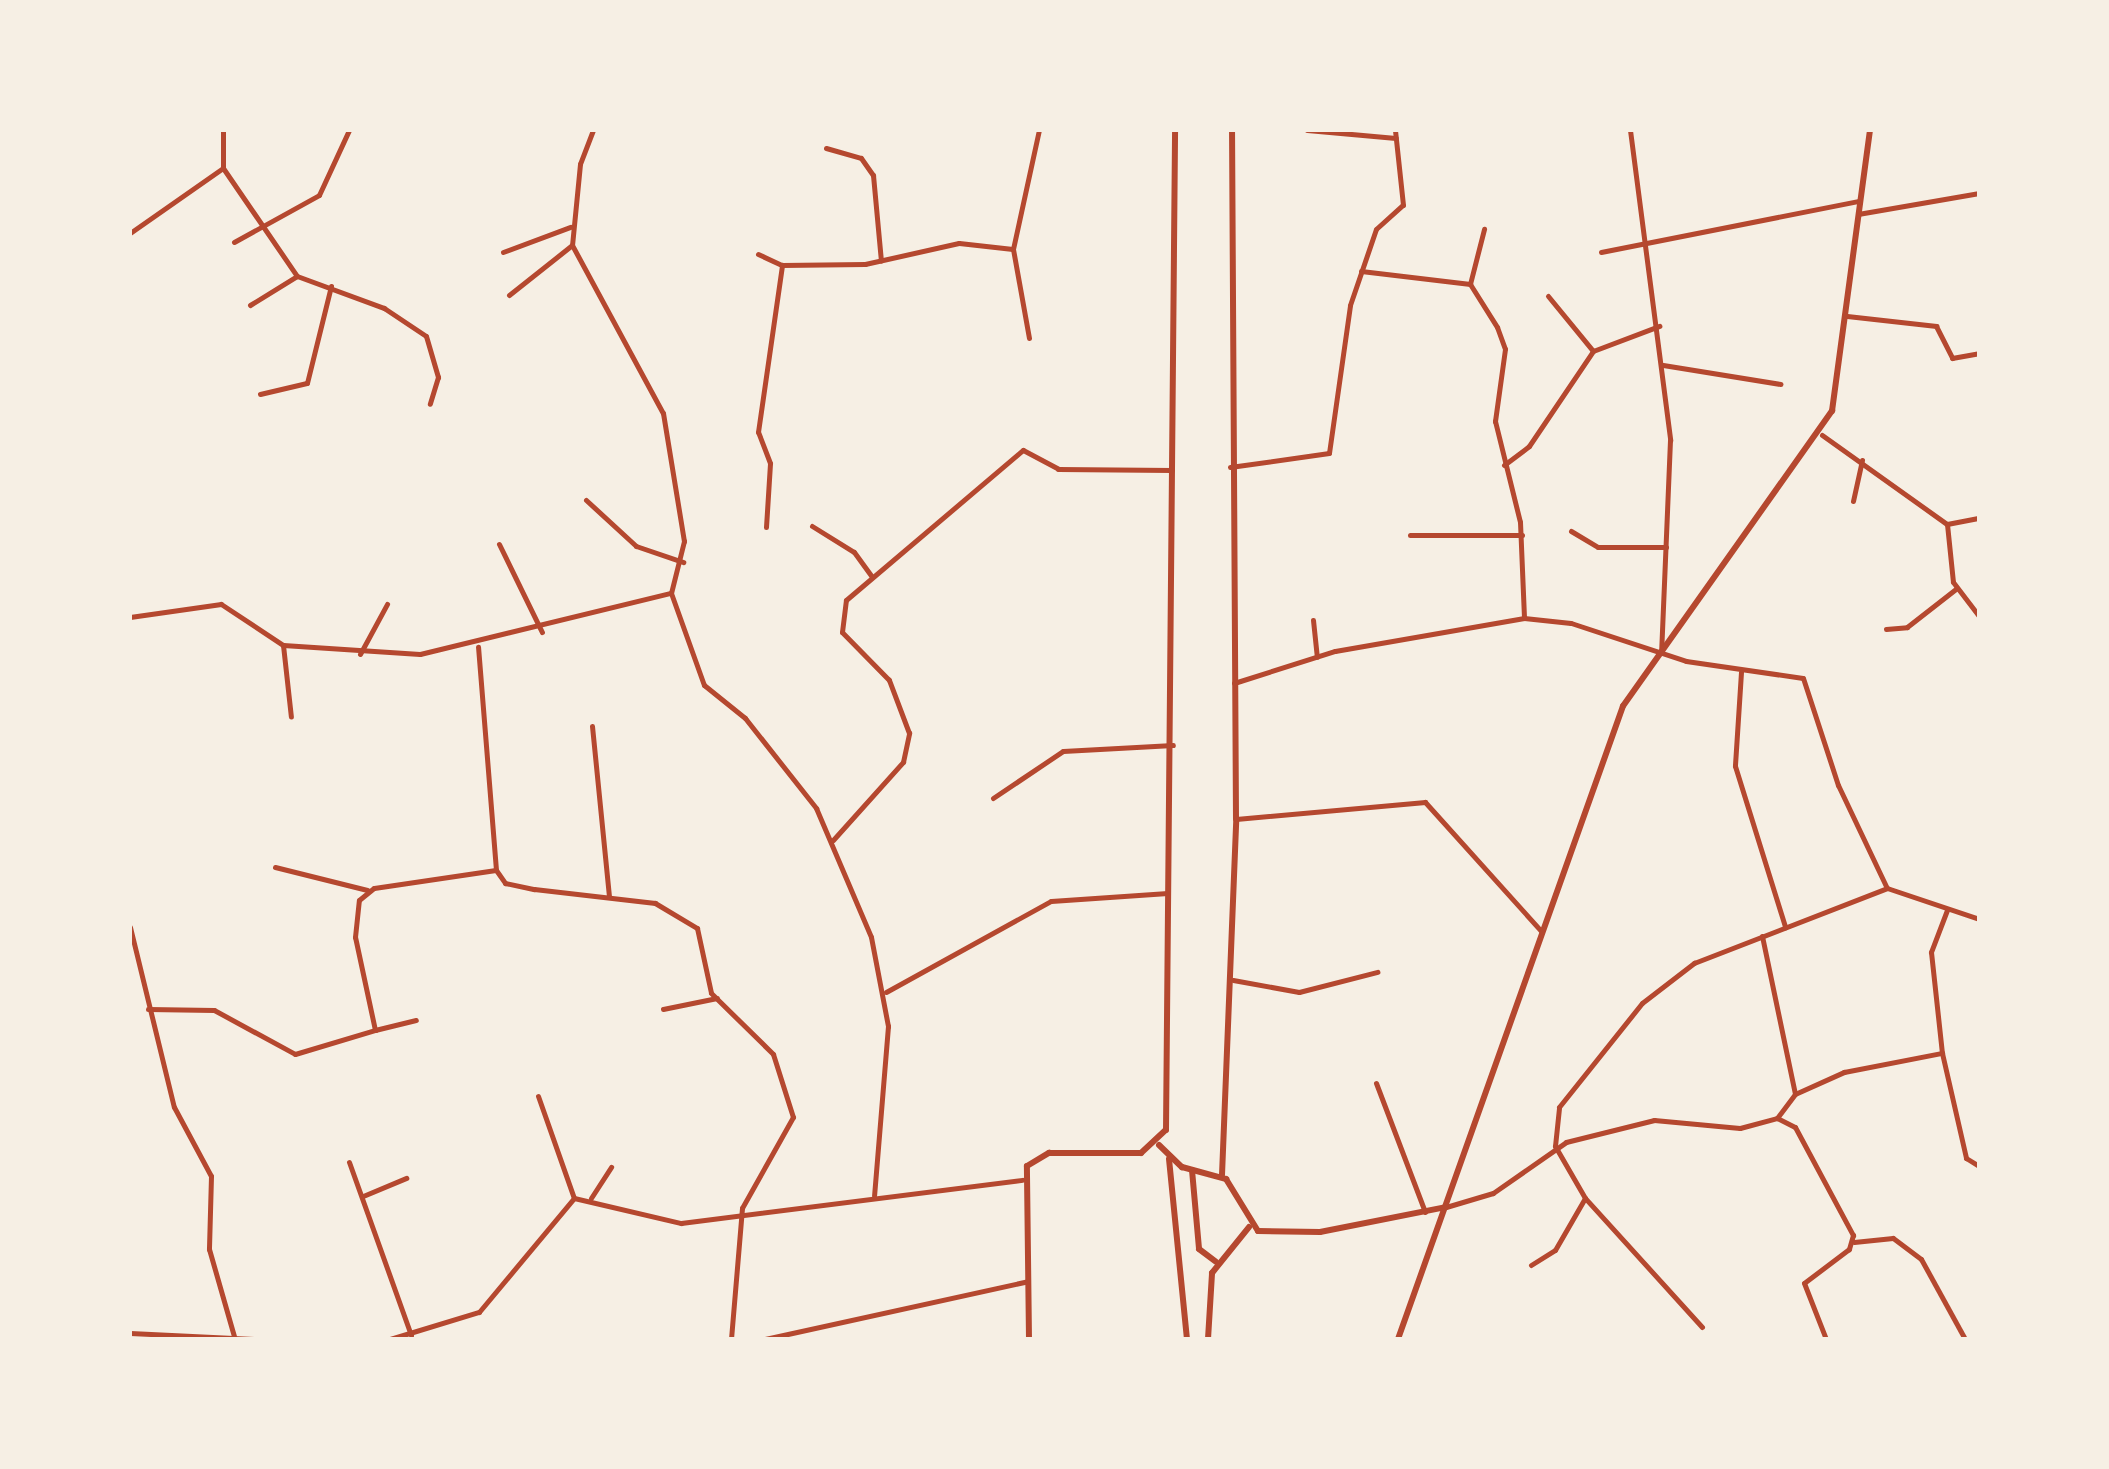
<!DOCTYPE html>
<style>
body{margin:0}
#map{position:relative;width:2109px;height:1469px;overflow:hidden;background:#f6efe4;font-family:"PT Sans Narrow",sans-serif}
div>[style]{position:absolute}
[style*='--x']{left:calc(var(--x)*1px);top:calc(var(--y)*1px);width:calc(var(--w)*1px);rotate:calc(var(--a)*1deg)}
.minor>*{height:5px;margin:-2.5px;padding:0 2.5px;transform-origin:2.5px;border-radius:2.5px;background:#b5482f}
.tertiary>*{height:6px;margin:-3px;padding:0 3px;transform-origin:3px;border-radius:3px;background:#b5482f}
.secondary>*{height:6px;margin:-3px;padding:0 3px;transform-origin:3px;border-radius:3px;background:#b5482f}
span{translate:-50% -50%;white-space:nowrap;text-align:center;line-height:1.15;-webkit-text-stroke:9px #f6efe4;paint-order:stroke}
.frame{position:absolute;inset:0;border:132px solid #f6efe4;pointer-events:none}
</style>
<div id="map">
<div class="minor">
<i style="--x:223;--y:130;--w:38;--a:90"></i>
<i style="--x:223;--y:168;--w:131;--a:55.6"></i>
<i style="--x:297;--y:276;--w:93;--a:20.2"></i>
<i style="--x:384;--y:308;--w:50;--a:33.7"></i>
<i style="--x:426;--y:336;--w:43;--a:73.7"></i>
<i style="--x:438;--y:377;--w:28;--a:107"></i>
<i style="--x:593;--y:130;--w:36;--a:111"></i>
<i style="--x:580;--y:164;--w:81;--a:95.6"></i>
<i style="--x:572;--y:245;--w:191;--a:61.6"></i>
<i style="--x:663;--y:413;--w:130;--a:80.7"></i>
<i style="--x:684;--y:541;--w:54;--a:104"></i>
<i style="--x:1307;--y:130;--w:89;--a:5.1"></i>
<i style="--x:1630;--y:130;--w:313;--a:82.6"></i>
<i style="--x:1670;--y:440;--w:211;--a:92.4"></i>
<i style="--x:826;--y:148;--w:36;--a:16"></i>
<i style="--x:861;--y:158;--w:21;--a:55"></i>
<i style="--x:873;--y:175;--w:86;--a:84.7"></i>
<i style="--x:1858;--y:214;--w:123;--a:-9.8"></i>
<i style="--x:130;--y:233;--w:113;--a:-35"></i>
<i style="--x:234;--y:242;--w:97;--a:-28.9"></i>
<i style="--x:319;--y:195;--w:72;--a:-65.2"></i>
<i style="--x:503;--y:252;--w:72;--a:-20.5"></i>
<i style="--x:1601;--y:252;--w:263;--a:-11.2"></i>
<i style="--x:758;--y:254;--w:26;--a:25"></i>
<i style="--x:1361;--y:271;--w:110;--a:6.8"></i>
<i style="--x:1470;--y:284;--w:51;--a:57.9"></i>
<i style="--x:1497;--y:327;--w:23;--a:70"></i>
<i style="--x:1505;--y:349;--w:73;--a:97.9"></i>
<i style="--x:1495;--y:421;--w:104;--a:76.1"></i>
<i style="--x:1520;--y:522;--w:96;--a:87.6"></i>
<i style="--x:1470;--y:284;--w:57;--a:-75.7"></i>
<i style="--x:509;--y:295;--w:80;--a:-38.4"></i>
<i style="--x:1548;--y:296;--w:71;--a:50.7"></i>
<i style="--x:250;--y:305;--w:55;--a:-31.7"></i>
<i style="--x:1847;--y:316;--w:90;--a:6.4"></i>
<i style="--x:1936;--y:326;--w:36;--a:63"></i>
<i style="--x:1952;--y:358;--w:27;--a:-10"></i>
<i style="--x:1029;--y:338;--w:90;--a:-100.2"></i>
<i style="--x:1013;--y:249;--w:122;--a:-77.7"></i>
<i style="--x:1663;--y:365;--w:119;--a:9.2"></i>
<i style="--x:260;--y:394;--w:48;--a:-13.2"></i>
<i style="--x:307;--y:383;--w:100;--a:-76.1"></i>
<i style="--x:1822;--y:435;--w:153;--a:35.5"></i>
<i style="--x:1947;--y:524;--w:33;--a:-11"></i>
<i style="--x:1504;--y:465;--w:31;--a:-37"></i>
<i style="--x:1529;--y:446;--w:115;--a:-56"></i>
<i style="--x:1593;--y:351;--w:71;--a:-20.7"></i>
<i style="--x:1230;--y:467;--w:100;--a:-8"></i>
<i style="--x:1329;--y:453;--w:149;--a:-81.9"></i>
<i style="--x:1350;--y:305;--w:80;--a:-71.1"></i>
<i style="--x:1376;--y:229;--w:36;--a:-42"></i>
<i style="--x:1403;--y:205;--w:75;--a:-96.1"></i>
<i style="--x:586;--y:500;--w:68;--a:42.6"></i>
<i style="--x:636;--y:546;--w:50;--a:18.8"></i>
<i style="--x:1853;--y:501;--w:42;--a:-77.6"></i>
<i style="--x:1947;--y:524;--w:58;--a:84.1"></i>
<i style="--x:1953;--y:582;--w:43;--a:52.6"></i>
<i style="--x:812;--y:526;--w:49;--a:31.8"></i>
<i style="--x:854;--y:552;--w:29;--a:54"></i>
<i style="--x:766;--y:527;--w:64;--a:-86.4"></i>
<i style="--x:770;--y:463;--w:33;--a:-111"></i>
<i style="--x:758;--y:432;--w:169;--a:-81.8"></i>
<i style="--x:782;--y:265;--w:83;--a:-0.7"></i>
<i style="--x:865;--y:264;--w:96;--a:-12.6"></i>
<i style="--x:959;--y:243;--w:54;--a:6.3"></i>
<i style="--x:1571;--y:531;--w:31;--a:31"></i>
<i style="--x:1598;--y:547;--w:68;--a:0"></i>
<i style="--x:1410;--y:535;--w:112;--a:0"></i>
<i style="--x:499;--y:544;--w:98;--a:64"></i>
<i style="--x:130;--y:617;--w:92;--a:-8.1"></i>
<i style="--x:221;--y:604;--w:74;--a:33.5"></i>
<i style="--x:283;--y:645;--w:137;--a:3.8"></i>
<i style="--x:420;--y:654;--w:258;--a:-13.7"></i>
<i style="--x:671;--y:593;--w:98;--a:70.3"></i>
<i style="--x:704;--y:685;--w:53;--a:38.8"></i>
<i style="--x:745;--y:718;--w:115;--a:51.7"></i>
<i style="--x:816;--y:808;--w:140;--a:66.9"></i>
<i style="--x:871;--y:937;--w:91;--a:79.2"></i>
<i style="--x:888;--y:1026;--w:170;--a:94.7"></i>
<i style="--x:1313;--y:620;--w:37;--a:84"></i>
<i style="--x:1886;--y:629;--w:21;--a:-5"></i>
<i style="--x:1907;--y:627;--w:63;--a:-38"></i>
<i style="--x:283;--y:645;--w:72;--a:83.7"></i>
<i style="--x:360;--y:654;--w:57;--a:-61.6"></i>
<i style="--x:1741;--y:672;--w:94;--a:93.7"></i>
<i style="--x:1735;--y:766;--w:169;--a:72.7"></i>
<i style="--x:1234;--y:683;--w:106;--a:-17.6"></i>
<i style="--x:1335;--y:651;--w:192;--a:-9.9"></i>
<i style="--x:1524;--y:618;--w:47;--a:6.1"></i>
<i style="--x:1571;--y:623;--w:121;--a:18.3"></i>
<i style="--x:1686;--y:661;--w:118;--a:8.3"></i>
<i style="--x:1803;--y:678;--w:113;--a:71.9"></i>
<i style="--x:1838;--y:785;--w:114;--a:64.6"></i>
<i style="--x:592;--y:726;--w:171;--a:84.3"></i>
<i style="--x:993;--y:798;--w:84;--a:-33.9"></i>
<i style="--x:1063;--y:751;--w:110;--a:-3.1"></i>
<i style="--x:1236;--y:819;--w:190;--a:-5.1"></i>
<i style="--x:1425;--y:802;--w:173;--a:48"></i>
<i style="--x:833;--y:840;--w:105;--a:-48.1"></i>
<i style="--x:903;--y:762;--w:30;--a:-78"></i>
<i style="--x:909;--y:733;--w:57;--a:-110.7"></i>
<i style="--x:889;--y:680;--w:67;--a:-134.4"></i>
<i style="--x:842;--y:632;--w:32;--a:-83"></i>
<i style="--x:846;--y:600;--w:232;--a:-40.3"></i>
<i style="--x:1023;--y:450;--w:40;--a:28"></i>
<i style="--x:1058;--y:469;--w:114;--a:0.5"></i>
<i style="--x:275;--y:867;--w:95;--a:14"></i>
<i style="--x:496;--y:870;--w:16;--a:55"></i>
<i style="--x:505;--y:883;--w:30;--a:12"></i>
<i style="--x:534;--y:889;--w:122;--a:6.6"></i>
<i style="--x:655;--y:903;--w:49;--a:30.8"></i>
<i style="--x:697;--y:928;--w:66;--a:77.8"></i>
<i style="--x:711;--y:993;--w:87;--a:44.5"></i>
<i style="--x:773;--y:1054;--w:66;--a:72.4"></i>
<i style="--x:793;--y:1117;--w:104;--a:119.3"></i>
<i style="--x:742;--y:1208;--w:131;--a:94.8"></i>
<i style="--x:1947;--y:910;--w:45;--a:110.9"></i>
<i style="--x:1931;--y:952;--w:102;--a:83.8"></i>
<i style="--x:1942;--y:1053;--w:108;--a:77.1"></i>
<i style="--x:1966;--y:1158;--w:15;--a:32"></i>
<i style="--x:130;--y:927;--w:185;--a:76.3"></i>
<i style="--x:174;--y:1107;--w:78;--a:61.8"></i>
<i style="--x:211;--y:1176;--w:73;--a:91.6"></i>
<i style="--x:209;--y:1249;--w:91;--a:74"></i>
<i style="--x:1762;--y:936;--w:161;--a:78.2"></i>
<i style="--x:1233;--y:980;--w:67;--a:10.3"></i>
<i style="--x:1299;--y:992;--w:81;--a:-14.4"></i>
<i style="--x:886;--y:992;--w:188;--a:-28.9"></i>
<i style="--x:1051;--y:901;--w:117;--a:-3.9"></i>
<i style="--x:148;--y:1009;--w:66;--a:0.9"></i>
<i style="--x:214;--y:1010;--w:92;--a:28.5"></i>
<i style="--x:295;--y:1054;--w:84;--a:-16.7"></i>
<i style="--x:375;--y:1030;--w:95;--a:-102.1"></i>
<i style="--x:355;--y:937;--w:37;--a:-84"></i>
<i style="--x:359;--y:900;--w:19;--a:-39"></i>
<i style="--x:374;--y:888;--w:123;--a:-8.4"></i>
<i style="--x:496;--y:870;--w:224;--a:-94.6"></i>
<i style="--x:663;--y:1009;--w:55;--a:-11.5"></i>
<i style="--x:375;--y:1030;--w:42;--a:-13.7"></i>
<i style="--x:1376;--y:1083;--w:138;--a:69.2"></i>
<i style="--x:538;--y:1096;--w:108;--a:70.6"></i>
<i style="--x:1777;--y:1118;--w:20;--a:27"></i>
<i style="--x:1795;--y:1127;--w:123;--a:61.8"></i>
<i style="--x:1853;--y:1235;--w:15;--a:106"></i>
<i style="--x:1849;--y:1249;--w:56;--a:142.9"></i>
<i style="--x:1804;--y:1283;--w:60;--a:68.6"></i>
<i style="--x:1777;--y:1118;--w:30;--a:-53"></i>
<i style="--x:1795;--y:1094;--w:54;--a:-24.2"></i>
<i style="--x:1844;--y:1072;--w:100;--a:-11"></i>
<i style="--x:349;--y:1162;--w:184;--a:70.3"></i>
<i style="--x:363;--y:1196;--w:47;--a:-22.7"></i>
<i style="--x:591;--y:1198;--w:37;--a:-57"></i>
<i style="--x:1446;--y:1207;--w:49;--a:-16.6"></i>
<i style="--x:1493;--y:1193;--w:89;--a:-34.9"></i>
<i style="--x:1566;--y:1142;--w:91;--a:-14"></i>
<i style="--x:1654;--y:1120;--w:86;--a:5.3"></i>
<i style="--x:1740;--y:1128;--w:38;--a:-15"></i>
<i style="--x:1854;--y:1242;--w:39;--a:-6"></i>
<i style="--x:1893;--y:1238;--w:35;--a:37"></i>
<i style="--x:1921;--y:1259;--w:91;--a:61.2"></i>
<i style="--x:1531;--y:1265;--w:28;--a:-32"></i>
<i style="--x:1555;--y:1250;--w:60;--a:-60"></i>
<i style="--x:1702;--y:1327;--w:174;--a:-132.2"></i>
<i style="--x:1585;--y:1198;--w:60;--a:-120"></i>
<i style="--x:1555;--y:1146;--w:39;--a:-84"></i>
<i style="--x:1559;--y:1107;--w:133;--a:-51.4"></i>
<i style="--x:1642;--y:1003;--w:66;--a:-37.6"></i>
<i style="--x:1694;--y:963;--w:207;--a:-21.2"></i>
<i style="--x:1887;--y:888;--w:97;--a:18.6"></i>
<i style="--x:130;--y:1333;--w:124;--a:2.8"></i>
<i style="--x:390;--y:1339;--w:93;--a:-16.9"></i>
<i style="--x:479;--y:1312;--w:148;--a:-50.2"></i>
<i style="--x:574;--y:1198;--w:110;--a:13.2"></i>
<i style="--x:681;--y:1223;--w:344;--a:-7.2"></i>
<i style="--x:765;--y:1339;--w:269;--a:-12.4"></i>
</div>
<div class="tertiary">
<i style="--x:1159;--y:1145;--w:32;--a:44"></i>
<i style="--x:1182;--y:1167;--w:46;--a:15.3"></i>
<i style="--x:1226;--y:1179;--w:61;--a:58.4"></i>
<i style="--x:1258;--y:1231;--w:62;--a:0.9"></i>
<i style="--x:1320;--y:1232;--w:128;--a:-11.2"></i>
<i style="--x:1169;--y:1159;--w:181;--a:84.3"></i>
<i style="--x:1192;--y:1170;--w:79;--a:84.9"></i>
<i style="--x:1199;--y:1249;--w:21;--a:37"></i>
<i style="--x:1222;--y:1175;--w:356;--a:-87.7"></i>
<i style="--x:1236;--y:819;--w:689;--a:-90.33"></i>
<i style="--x:1208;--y:1339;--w:66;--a:-86.5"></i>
<i style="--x:1212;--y:1273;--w:59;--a:-51.2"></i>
<i style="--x:1398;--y:1339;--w:672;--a:-70.43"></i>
<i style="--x:1623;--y:706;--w:362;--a:-54.7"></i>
<i style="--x:1832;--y:411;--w:284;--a:-82.3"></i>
</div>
<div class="secondary">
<i style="--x:1029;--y:1339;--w:173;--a:-90.7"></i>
<i style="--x:1027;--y:1166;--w:26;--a:-31"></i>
<i style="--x:1049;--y:1153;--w:92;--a:0"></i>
<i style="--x:1141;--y:1153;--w:34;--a:-43"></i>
<i style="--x:1166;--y:1130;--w:1000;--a:-89.48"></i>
</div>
<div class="frame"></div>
</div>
